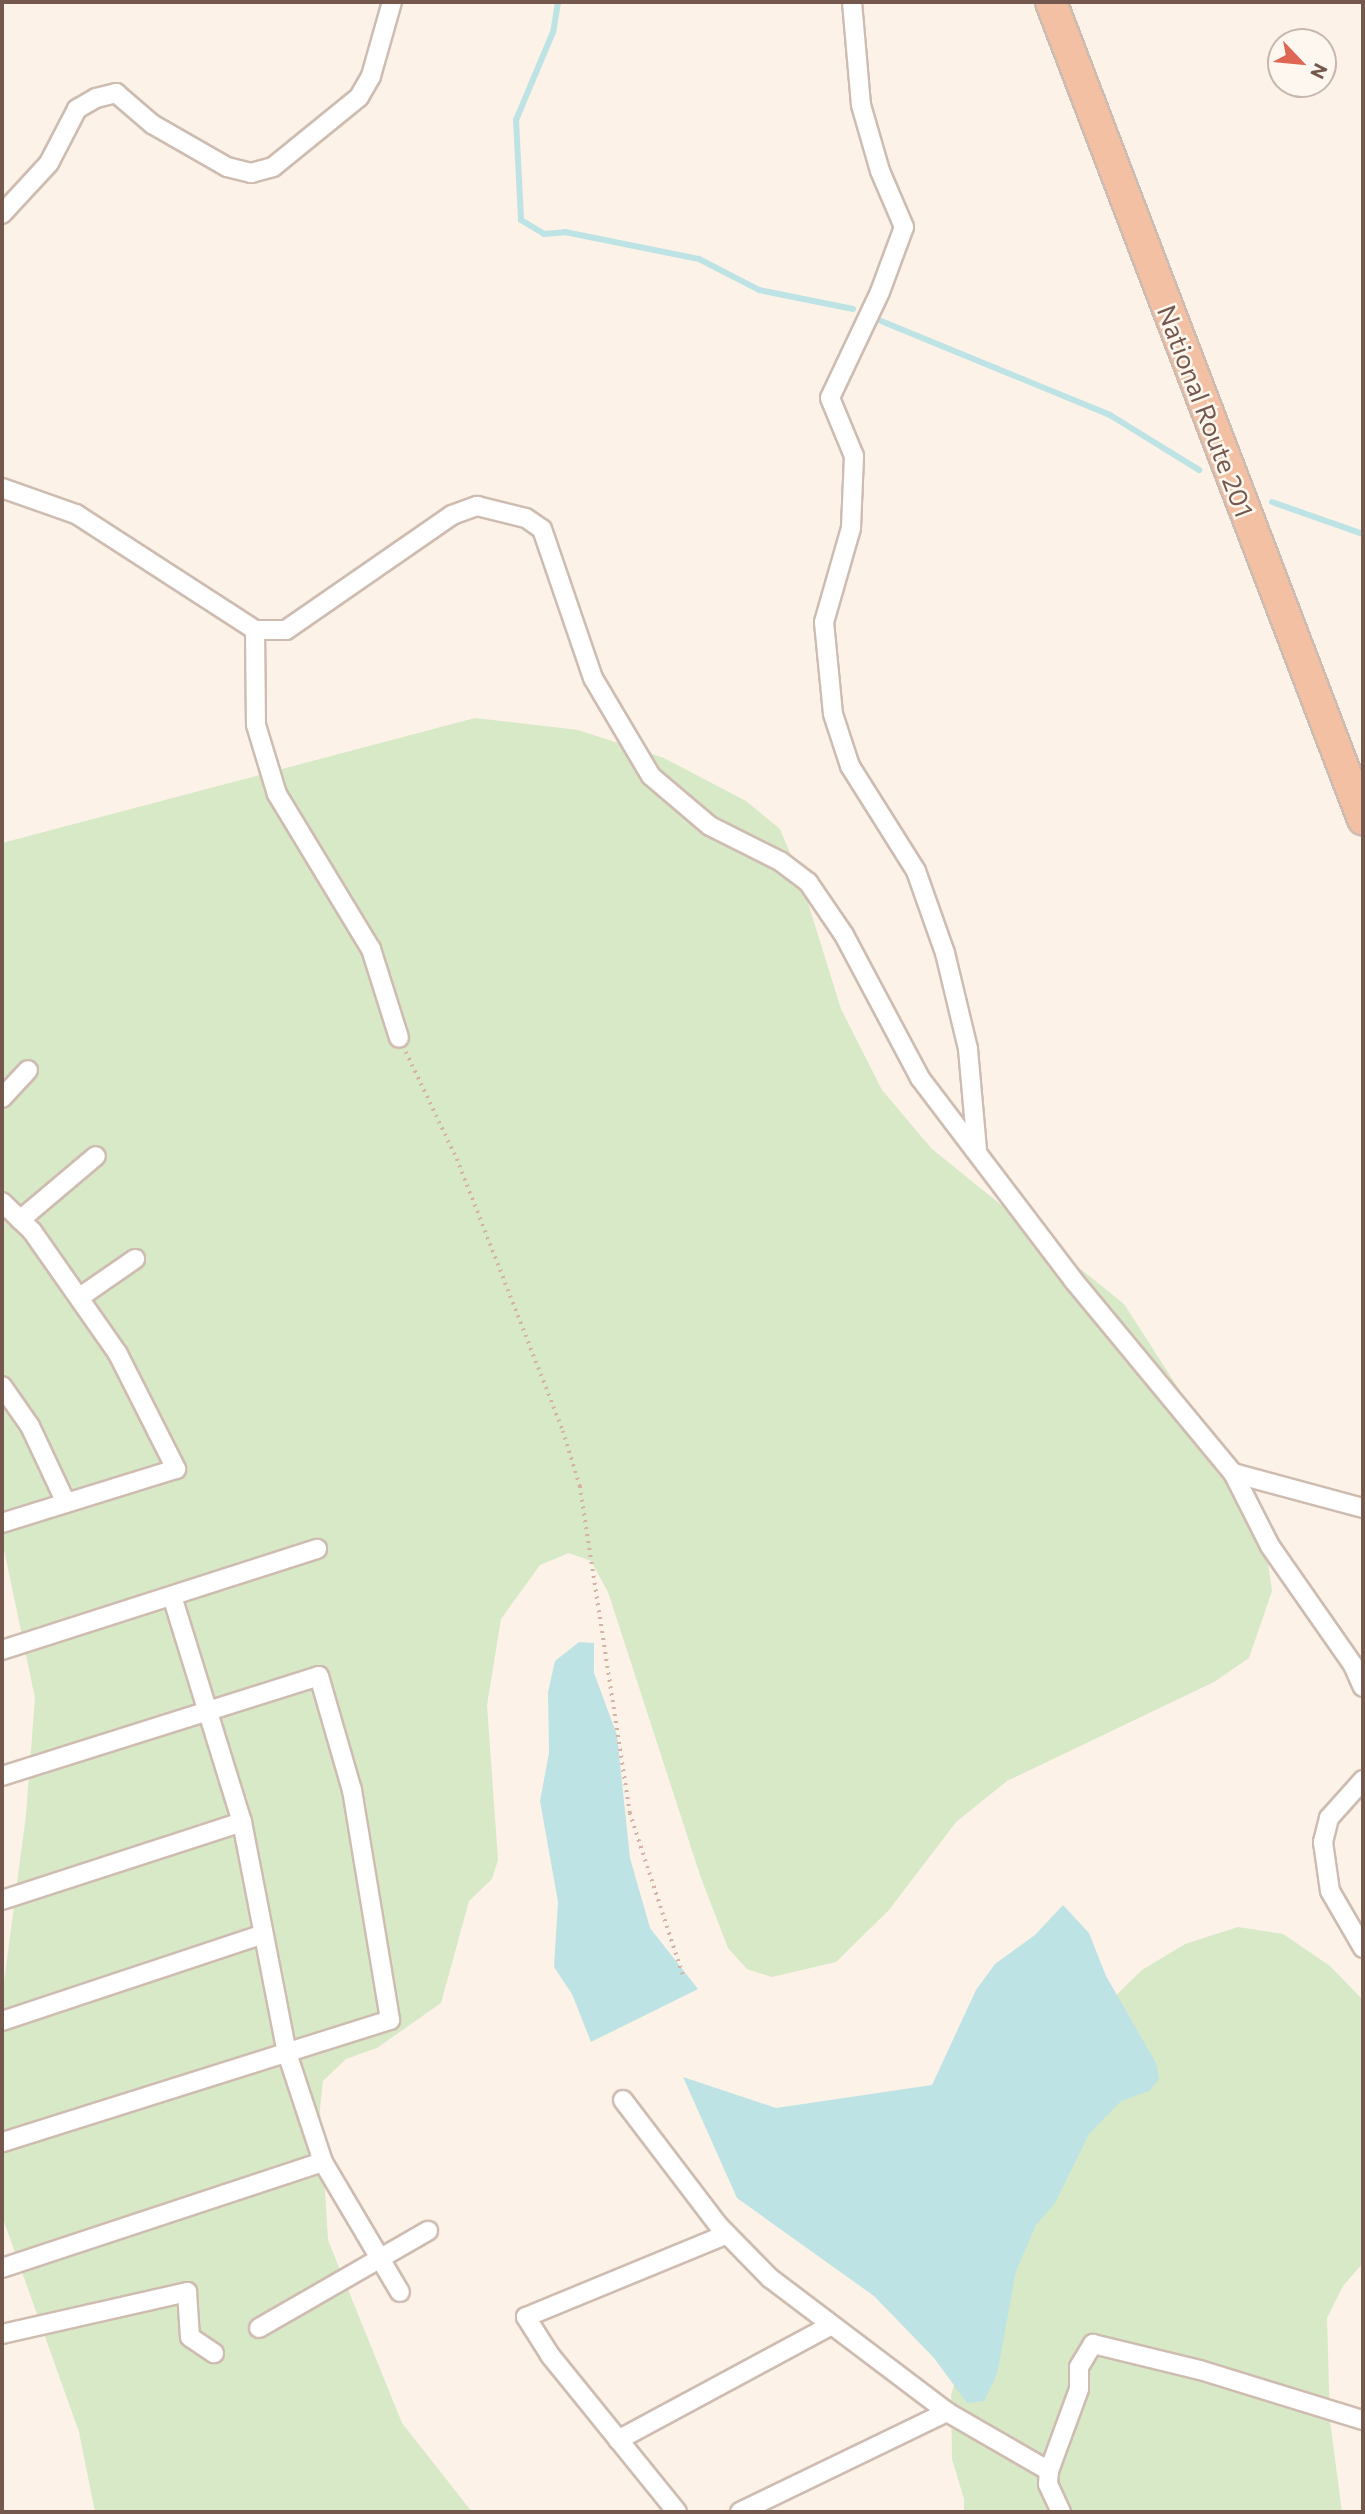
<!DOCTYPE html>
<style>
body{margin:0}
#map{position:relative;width:1365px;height:2514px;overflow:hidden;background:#fcf2e8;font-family:Commissioner,sans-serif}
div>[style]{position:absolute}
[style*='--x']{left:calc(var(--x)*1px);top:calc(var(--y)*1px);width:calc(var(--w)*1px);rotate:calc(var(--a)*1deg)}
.green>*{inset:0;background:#d8e9c7}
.water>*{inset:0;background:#bde3e5}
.stream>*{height:6px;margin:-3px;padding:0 3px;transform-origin:3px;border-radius:3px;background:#bde3e5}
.path>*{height:3.5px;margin-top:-1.75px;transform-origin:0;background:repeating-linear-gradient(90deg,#d5b3a4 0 2px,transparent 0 7px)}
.roads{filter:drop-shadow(2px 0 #cfbcb1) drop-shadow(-2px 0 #cfbcb1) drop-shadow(0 2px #cfbcb1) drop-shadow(0 -2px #cfbcb1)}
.minor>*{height:18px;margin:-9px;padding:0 9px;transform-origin:9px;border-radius:9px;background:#fff}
.trunk>*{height:30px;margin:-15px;padding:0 15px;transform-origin:15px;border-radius:15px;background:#f4c0a4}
span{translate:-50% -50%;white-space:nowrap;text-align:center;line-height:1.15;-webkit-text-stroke:5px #fef7ef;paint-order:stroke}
.street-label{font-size:26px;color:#75584d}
.frame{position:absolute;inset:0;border:4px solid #75584d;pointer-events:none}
.north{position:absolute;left:1267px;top:28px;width:70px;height:70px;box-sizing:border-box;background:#fef7ef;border:2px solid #c7b7ae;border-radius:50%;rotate:116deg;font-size:19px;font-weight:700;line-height:28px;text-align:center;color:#75584d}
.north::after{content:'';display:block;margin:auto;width:24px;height:32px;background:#df6654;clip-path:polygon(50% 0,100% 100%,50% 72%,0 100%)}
</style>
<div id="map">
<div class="green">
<i style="clip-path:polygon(475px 718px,578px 730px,664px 758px,746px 801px,780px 829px,800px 877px,841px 1009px,882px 1090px,932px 1149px,1124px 1304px,1238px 1481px,1267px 1556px,1272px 1591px,1249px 1658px,1214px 1682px,1007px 1781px,956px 1822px,889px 1910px,836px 1962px,772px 1977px,747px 1969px,728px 1948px,701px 1878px,608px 1592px,591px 1561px,569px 1553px,540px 1565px,501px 1619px,487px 1705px,498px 1860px,492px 1879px,469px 1901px,441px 2003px,377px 2048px,346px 2059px,323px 2081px,320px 2109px,328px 2240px,402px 2423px,472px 2512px,95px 2512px,79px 2432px,2px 2216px,2px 1997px,26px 1815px,35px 1698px,2px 1540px,2px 843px)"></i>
<i style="clip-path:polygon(1238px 1927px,1283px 1934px,1330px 1966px,1363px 2000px,1363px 2263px,1343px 2286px,1327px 2318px,1330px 2421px,1342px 2512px,964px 2512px,964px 2499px,952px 2459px,951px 2395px,986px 2282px,1104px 2007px,1142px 1970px,1185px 1944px)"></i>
</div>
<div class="water">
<i style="clip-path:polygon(579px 1642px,594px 1643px,594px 1673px,617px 1735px,630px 1858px,650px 1928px,698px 1989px,591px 2042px,572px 1994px,554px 1967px,558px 1902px,540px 1801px,549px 1753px,548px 1692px,555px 1661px)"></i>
<i style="clip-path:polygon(1063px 1905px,1089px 1933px,1106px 1976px,1156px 2063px,1159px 2079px,1149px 2091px,1121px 2101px,1089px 2134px,1055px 2203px,1036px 2225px,1016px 2271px,997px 2374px,984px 2401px,967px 2403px,934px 2358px,874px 2296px,737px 2198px,683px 2077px,776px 2108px,932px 2085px,976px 1990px,995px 1964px,1035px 1935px)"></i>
</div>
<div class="stream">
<i style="--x:558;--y:2;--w:30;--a:99"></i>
<i style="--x:553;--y:32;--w:95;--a:112.8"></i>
<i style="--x:516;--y:120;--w:100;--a:87.1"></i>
<i style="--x:521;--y:220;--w:27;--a:31"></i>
<i style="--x:544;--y:234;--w:21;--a:-5"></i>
<i style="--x:565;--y:232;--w:137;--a:11.4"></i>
<i style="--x:699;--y:259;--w:68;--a:27.3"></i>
<i style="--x:759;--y:290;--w:96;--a:11.4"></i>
<i style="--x:881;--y:321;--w:248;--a:22.3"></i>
<i style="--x:1110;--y:415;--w:105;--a:31.7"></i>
<i style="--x:1272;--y:502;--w:96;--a:19.4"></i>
</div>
<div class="path">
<i style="--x:406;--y:1052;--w:119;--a:64.5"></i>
<i style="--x:457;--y:1159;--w:292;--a:68.7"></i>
<i style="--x:563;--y:1431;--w:58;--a:72.8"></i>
<i style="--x:580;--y:1486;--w:331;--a:81.3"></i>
<i style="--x:630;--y:1813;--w:170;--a:71.9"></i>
</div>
<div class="roads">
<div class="minor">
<i style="--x:852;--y:2;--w:103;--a:85"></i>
<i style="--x:861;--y:105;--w:69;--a:73.9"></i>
<i style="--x:880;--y:171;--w:61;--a:66.8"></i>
<i style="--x:904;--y:227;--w:69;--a:110.3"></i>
<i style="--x:880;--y:292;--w:117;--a:115.3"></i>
<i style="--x:830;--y:398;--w:63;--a:67.5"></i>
<i style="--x:854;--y:456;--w:72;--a:92.4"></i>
<i style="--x:851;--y:528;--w:98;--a:106"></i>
<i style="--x:824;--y:622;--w:92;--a:84.4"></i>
<i style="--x:833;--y:714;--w:55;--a:71.9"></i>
<i style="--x:850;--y:766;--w:124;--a:57.8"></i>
<i style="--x:916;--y:871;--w:87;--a:70.5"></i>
<i style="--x:945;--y:953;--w:99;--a:76.5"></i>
<i style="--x:968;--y:1049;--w:101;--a:84.9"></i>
<i style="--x:2;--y:214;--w:69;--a:-47.3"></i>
<i style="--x:49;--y:163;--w:61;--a:-62.6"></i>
<i style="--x:77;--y:109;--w:22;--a:-30"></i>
<i style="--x:96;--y:98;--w:21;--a:-14"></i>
<i style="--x:116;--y:93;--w:48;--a:40.7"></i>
<i style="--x:152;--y:124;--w:86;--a:29.8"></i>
<i style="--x:227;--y:167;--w:25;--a:14"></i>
<i style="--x:251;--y:173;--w:23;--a:-15"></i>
<i style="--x:273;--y:167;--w:111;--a:-39.1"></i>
<i style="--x:359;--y:97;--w:24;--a:-60"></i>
<i style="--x:371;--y:76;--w:77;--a:-74.2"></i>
<i style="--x:2;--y:488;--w:78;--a:19.4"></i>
<i style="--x:76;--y:514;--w:213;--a:32.9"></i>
<i style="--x:255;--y:630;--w:31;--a:0"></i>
<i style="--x:286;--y:630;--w:202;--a:-34.7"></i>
<i style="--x:452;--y:515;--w:27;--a:-20"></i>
<i style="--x:477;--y:506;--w:50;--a:13.8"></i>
<i style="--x:526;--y:518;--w:19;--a:35"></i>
<i style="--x:542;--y:529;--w:157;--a:71.1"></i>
<i style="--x:593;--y:678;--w:114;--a:59.4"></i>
<i style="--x:651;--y:776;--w:77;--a:40.3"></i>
<i style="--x:710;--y:826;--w:78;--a:26.6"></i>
<i style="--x:780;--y:861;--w:35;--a:37"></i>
<i style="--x:808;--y:882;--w:64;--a:55.8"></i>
<i style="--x:844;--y:935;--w:162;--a:62"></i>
<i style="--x:920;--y:1078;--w:255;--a:52.8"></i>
<i style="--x:1074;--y:1281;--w:249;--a:50.4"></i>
<i style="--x:1233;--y:1473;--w:82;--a:63.1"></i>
<i style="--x:1270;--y:1546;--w:145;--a:55.1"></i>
<i style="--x:1353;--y:1665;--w:24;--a:66"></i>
<i style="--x:255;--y:630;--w:95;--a:89.4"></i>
<i style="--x:256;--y:725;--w:72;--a:73.1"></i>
<i style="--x:277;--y:794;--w:181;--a:58.8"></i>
<i style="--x:371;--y:949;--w:93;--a:72.5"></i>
<i style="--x:2;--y:1098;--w:38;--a:-47"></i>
<i style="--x:2;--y:1202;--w:42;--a:44"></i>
<i style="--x:32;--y:1231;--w:150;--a:55"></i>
<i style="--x:118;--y:1354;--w:129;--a:63.2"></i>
<i style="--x:176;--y:1469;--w:182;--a:162.8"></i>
<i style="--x:20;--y:1220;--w:99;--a:-40.1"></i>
<i style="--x:80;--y:1297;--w:67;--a:-34.6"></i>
<i style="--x:2;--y:1386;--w:49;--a:55"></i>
<i style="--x:30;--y:1426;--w:85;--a:64.9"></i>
<i style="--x:1233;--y:1473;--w:135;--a:15.1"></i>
<i style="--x:172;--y:1596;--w:237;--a:72.8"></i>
<i style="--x:242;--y:1822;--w:235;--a:79"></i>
<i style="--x:287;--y:2053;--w:115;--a:71.7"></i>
<i style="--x:323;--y:2162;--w:151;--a:59.4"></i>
<i style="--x:2;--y:1650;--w:331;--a:-17.8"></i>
<i style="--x:2;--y:1776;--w:332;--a:-17.5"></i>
<i style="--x:319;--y:1676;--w:119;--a:73.9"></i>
<i style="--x:352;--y:1790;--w:233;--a:80.6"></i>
<i style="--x:390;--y:2020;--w:407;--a:162.5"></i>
<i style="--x:1363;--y:1780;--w:51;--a:131.8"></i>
<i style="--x:1329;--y:1818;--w:25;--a:104"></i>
<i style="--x:1323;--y:1842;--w:49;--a:81.9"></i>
<i style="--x:1330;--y:1891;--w:66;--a:59.9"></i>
<i style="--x:2;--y:1900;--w:252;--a:-18"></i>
<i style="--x:2;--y:2021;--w:275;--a:-18.4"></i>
<i style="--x:623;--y:2100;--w:158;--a:52.7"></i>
<i style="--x:719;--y:2226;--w:73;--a:45.6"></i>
<i style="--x:770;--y:2278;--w:222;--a:37.1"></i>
<i style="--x:947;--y:2412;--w:118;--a:30"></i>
<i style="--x:2;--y:2268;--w:338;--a:-18.3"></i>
<i style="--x:259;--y:2328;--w:195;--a:-29.9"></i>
<i style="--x:2;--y:2334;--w:190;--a:-12.8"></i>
<i style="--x:187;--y:2292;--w:45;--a:86.2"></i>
<i style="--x:190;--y:2337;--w:29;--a:34"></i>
<i style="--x:618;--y:2440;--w:241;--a:-28.3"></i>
<i style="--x:677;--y:2512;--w:202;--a:-129"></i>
<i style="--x:550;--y:2355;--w:45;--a:-122.3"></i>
<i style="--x:526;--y:2317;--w:217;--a:-22.4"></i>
<i style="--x:740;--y:2512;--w:230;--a:-25.8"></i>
<i style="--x:1061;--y:2512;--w:31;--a:-115"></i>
<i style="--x:1048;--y:2484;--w:13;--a:-86"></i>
<i style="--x:1049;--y:2471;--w:87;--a:-69.9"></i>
<i style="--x:1079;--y:2389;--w:22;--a:-90"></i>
<i style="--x:1079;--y:2367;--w:27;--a:-59"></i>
<i style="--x:1093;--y:2344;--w:110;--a:13.7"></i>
<i style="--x:1200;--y:2370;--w:170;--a:17.1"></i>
</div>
<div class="trunk">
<i style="--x:1051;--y:2;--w:875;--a:69.1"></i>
</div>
</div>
<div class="street-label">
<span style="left:1206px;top:411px;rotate:69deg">National Route 201</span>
</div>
<div class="frame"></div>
<div class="north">N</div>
</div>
